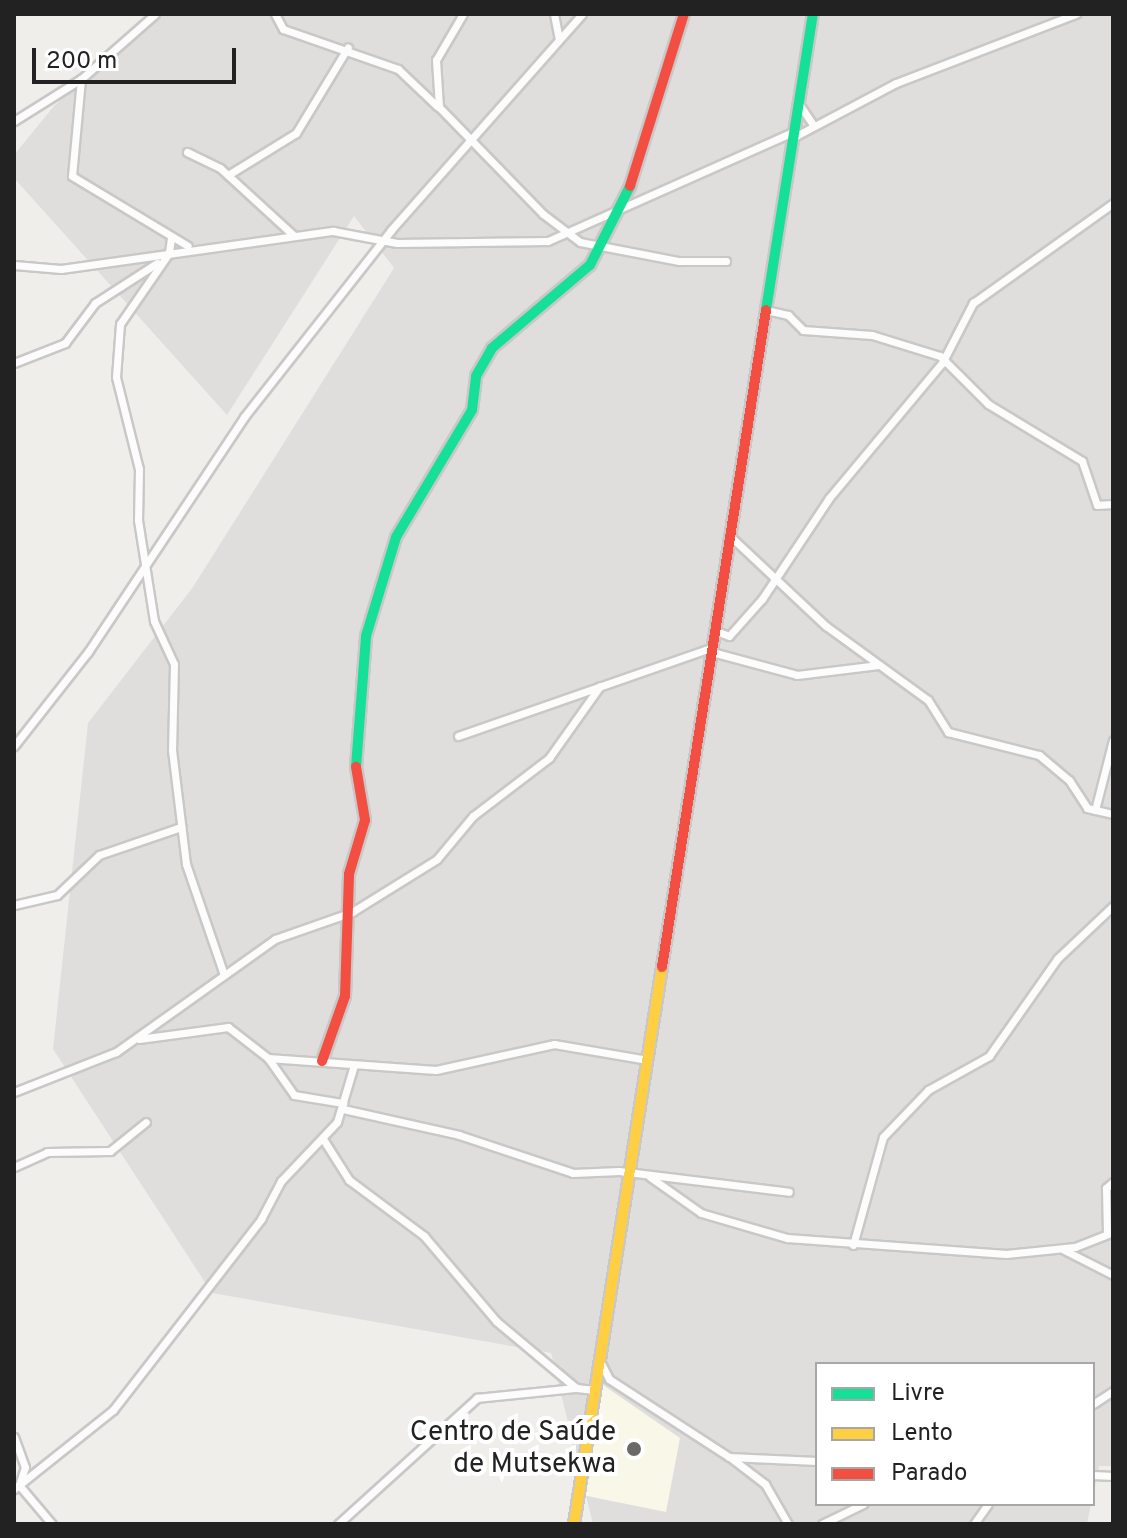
<!DOCTYPE html>
<meta charset="utf-8">
<style>
body{margin:0}
#map{position:relative;width:1127px;height:1538px;overflow:hidden;background:#f0eeeb;font-family:Overpass,sans-serif}
div>[style]{position:absolute}
[style*='--x']{left:calc(var(--x)*1px);top:calc(var(--y)*1px);width:calc(var(--w)*1px);rotate:calc(var(--a)*1deg)}
.residential>*{inset:0;background:#dfdedc}
.education>*{inset:0;background:#f8f7e8}
.roads{filter:drop-shadow(2px 0 #c9c8c7) drop-shadow(-2px 0 #c9c8c7) drop-shadow(0 2px #c9c8c7) drop-shadow(0 -2px #c9c8c7)}
.street>*{height:7px;margin:-3.5px;padding:0 3.5px;transform-origin:3.5px;border-radius:3.5px;background:#fdfcfc}
.fast>*{height:10px;margin:-5px;padding:0 5px;transform-origin:5px;border-radius:5px;background:#16e098}
.slow>*{height:10px;margin:-5px;padding:0 5px;transform-origin:5px;border-radius:5px;background:#ffcf43}
.jam>*{height:10px;margin:-5px;padding:0 5px;transform-origin:5px;border-radius:5px;background:#f24e42}
.dots>*{width:22px;height:22px;translate:-50% -50%;box-sizing:border-box;border:4px solid #fff;border-radius:50%}
span{translate:-50% -50%;white-space:nowrap;text-align:center;line-height:1.15;-webkit-text-stroke:8px #fff;paint-order:stroke}
.poi-label{font-size:28px;color:#222}
.right{translate:-100% -50%;text-align:right}
.frame{position:absolute;inset:0;border:16px solid #222;pointer-events:none}
.legend{position:absolute;left:815px;top:1362px;width:280px;height:144px;box-sizing:border-box;background:#fff;border:2px solid #a7a7a7;margin:0;padding:10px 14px;list-style:none;font-size:24px;color:#222}
.legend li{display:flex;align-items:center;gap:16px;height:40px}
.legend b{width:40px;border:2px solid #a7a7a7}
.scale{position:absolute;left:32px;top:48px;width:204px;height:36px;box-sizing:border-box;border:4px solid #222;border-top:0;padding-left:10px;font-size:24px;line-height:28px;white-space:nowrap;color:#222;-webkit-text-stroke:6px #fff;paint-order:stroke}
</style>
<div id="map">
<div class="residential">
<i style="clip-path:polygon(160px 14px,1113px 14px,1113px 1466px,1099px 1466px,1093px 1496px,1093px 1364px,817px 1364px,817px 1504px,1091px 1504px,1087px 1524px,593px 1524px,551px 1353px,212px 1293px,53px 1049px,88px 723px,193px 587px,394px 268px,354px 216px,227px 415px,14px 178px,14px 155px,54px 106px)"></i>
</div>
<div class="education">
<i style="clip-path:polygon(603px 1385px,680px 1438px,666px 1512px,582px 1495px)"></i>
</div>
<div class="roads">
<div class="street">
<i style="--x:275;--y:14;--w:17;--a:62"></i>
<i style="--x:283;--y:29;--w:122;--a:19.2"></i>
<i style="--x:398;--y:69;--w:54;--a:43.5"></i>
<i style="--x:463;--y:14;--w:53;--a:120.4"></i>
<i style="--x:436;--y:60;--w:47;--a:86.3"></i>
<i style="--x:439;--y:107;--w:149;--a:45.8"></i>
<i style="--x:543;--y:214;--w:46;--a:37.1"></i>
<i style="--x:580;--y:242;--w:101;--a:10.9"></i>
<i style="--x:679;--y:261;--w:47;--a:0"></i>
<i style="--x:554;--y:14;--w:25;--a:79"></i>
<i style="--x:81;--y:79;--w:97;--a:95.3"></i>
<i style="--x:72;--y:176;--w:135;--a:31.1"></i>
<i style="--x:799;--y:104;--w:23;--a:56"></i>
<i style="--x:14;--y:121;--w:79;--a:-32.1"></i>
<i style="--x:81;--y:79;--w:98;--a:-41.3"></i>
<i style="--x:794;--y:137;--w:115;--a:-27.9"></i>
<i style="--x:896;--y:83;--w:193;--a:-21"></i>
<i style="--x:187;--y:152;--w:37;--a:26"></i>
<i style="--x:220;--y:168;--w:99;--a:42.5"></i>
<i style="--x:228;--y:175;--w:80;--a:-31.7"></i>
<i style="--x:296;--y:133;--w:100;--a:-58.8"></i>
<i style="--x:171;--y:238;--w:15;--a:98"></i>
<i style="--x:169;--y:253;--w:86;--a:124.6"></i>
<i style="--x:120;--y:324;--w:53;--a:94.3"></i>
<i style="--x:116;--y:377;--w:95;--a:76"></i>
<i style="--x:139;--y:469;--w:51;--a:91.1"></i>
<i style="--x:138;--y:520;--w:102;--a:81"></i>
<i style="--x:154;--y:621;--w:47;--a:65.1"></i>
<i style="--x:174;--y:664;--w:86;--a:91.3"></i>
<i style="--x:172;--y:750;--w:115;--a:83"></i>
<i style="--x:186;--y:864;--w:117;--a:71.1"></i>
<i style="--x:14;--y:265;--w:47;--a:4.9"></i>
<i style="--x:61;--y:269;--w:275;--a:-8"></i>
<i style="--x:333;--y:231;--w:65;--a:10.6"></i>
<i style="--x:397;--y:243;--w:151;--a:-0.8"></i>
<i style="--x:548;--y:241;--w:270;--a:-24"></i>
<i style="--x:766;--y:310;--w:23;--a:13"></i>
<i style="--x:788;--y:315;--w:21;--a:45"></i>
<i style="--x:803;--y:330;--w:69;--a:4.1"></i>
<i style="--x:872;--y:335;--w:71;--a:17.2"></i>
<i style="--x:940;--y:356;--w:68;--a:45"></i>
<i style="--x:988;--y:404;--w:110;--a:31.2"></i>
<i style="--x:1082;--y:461;--w:46;--a:71.2"></i>
<i style="--x:1097;--y:505;--w:16;--a:-4"></i>
<i style="--x:14;--y:363;--w:55;--a:-21.4"></i>
<i style="--x:65;--y:343;--w:50;--a:-53.1"></i>
<i style="--x:95;--y:303;--w:74;--a:-32.8"></i>
<i style="--x:730;--y:536;--w:132;--a:43.2"></i>
<i style="--x:826;--y:626;--w:126;--a:36"></i>
<i style="--x:928;--y:700;--w:38;--a:58"></i>
<i style="--x:948;--y:732;--w:94;--a:14.2"></i>
<i style="--x:1039;--y:755;--w:39;--a:40"></i>
<i style="--x:1069;--y:780;--w:33;--a:57"></i>
<i style="--x:1087;--y:808;--w:27;--a:13"></i>
<i style="--x:716;--y:631;--w:14;--a:21"></i>
<i style="--x:729;--y:636;--w:50;--a:-48.3"></i>
<i style="--x:762;--y:599;--w:121;--a:-56.4"></i>
<i style="--x:829;--y:498;--w:176;--a:-50.1"></i>
<i style="--x:942;--y:363;--w:68;--a:-62.7"></i>
<i style="--x:973;--y:303;--w:172;--a:-35.5"></i>
<i style="--x:712;--y:652;--w:88;--a:15.1"></i>
<i style="--x:797;--y:675;--w:82;--a:-7"></i>
<i style="--x:458;--y:736;--w:270;--a:-19.2"></i>
<i style="--x:14;--y:746;--w:120;--a:-51.8"></i>
<i style="--x:88;--y:652;--w:282;--a:-56.4"></i>
<i style="--x:244;--y:417;--w:238;--a:-51.8"></i>
<i style="--x:391;--y:230;--w:288;--a:-48.5"></i>
<i style="--x:1095;--y:810;--w:72;--a:-75.6"></i>
<i style="--x:14;--y:905;--w:44;--a:-13.1"></i>
<i style="--x:57;--y:895;--w:58;--a:-43.6"></i>
<i style="--x:99;--y:855;--w:87;--a:-18.9"></i>
<i style="--x:139;--y:1039;--w:90;--a:-7.7"></i>
<i style="--x:228;--y:1027;--w:51;--a:37.8"></i>
<i style="--x:268;--y:1058;--w:45;--a:54.9"></i>
<i style="--x:294;--y:1095;--w:50;--a:9.3"></i>
<i style="--x:268;--y:1058;--w:168;--a:4.1"></i>
<i style="--x:436;--y:1070;--w:121;--a:-12.4"></i>
<i style="--x:554;--y:1044;--w:95;--a:9.7"></i>
<i style="--x:14;--y:1092;--w:110;--a:-21.4"></i>
<i style="--x:116;--y:1052;--w:195;--a:-35.4"></i>
<i style="--x:275;--y:939;--w:82;--a:-19.3"></i>
<i style="--x:352;--y:912;--w:100;--a:-31.9"></i>
<i style="--x:437;--y:859;--w:56;--a:-50.1"></i>
<i style="--x:473;--y:816;--w:96;--a:-37.3"></i>
<i style="--x:549;--y:758;--w:88;--a:-54.7"></i>
<i style="--x:343;--y:1109;--w:119;--a:12.6"></i>
<i style="--x:459;--y:1135;--w:120;--a:18.4"></i>
<i style="--x:573;--y:1173;--w:46;--a:-2.5"></i>
<i style="--x:619;--y:1171;--w:171;--a:7"></i>
<i style="--x:323;--y:1139;--w:49;--a:57.6"></i>
<i style="--x:349;--y:1180;--w:94;--a:36.7"></i>
<i style="--x:424;--y:1236;--w:111;--a:49.7"></i>
<i style="--x:496;--y:1321;--w:104;--a:39.9"></i>
<i style="--x:576;--y:1388;--w:19;--a:6"></i>
<i style="--x:14;--y:1167;--w:36;--a:-24"></i>
<i style="--x:47;--y:1152;--w:63;--a:-0.9"></i>
<i style="--x:110;--y:1151;--w:46;--a:-38.9"></i>
<i style="--x:650;--y:1177;--w:62;--a:35.2"></i>
<i style="--x:701;--y:1213;--w:90;--a:16.2"></i>
<i style="--x:787;--y:1238;--w:220;--a:4.2"></i>
<i style="--x:1006;--y:1254;--w:69;--a:-5.8"></i>
<i style="--x:1075;--y:1247;--w:41;--a:-21.5"></i>
<i style="--x:1107;--y:1233;--w:45;--a:-91.3"></i>
<i style="--x:1106;--y:1188;--w:9;--a:-41"></i>
<i style="--x:853;--y:1245;--w:112;--a:-74.5"></i>
<i style="--x:883;--y:1137;--w:65;--a:-46.2"></i>
<i style="--x:928;--y:1090;--w:70;--a:-29.1"></i>
<i style="--x:989;--y:1056;--w:120;--a:-54.9"></i>
<i style="--x:1058;--y:958;--w:76;--a:-43.4"></i>
<i style="--x:1064;--y:1250;--w:55;--a:27"></i>
<i style="--x:601;--y:1363;--w:18;--a:63"></i>
<i style="--x:609;--y:1379;--w:143;--a:33"></i>
<i style="--x:729;--y:1457;--w:88;--a:2.6"></i>
<i style="--x:1093;--y:1404;--w:24;--a:-33"></i>
<i style="--x:14;--y:1437;--w:32;--a:70"></i>
<i style="--x:25;--y:1467;--w:19;--a:108"></i>
<i style="--x:19;--y:1485;--w:51;--a:49.8"></i>
<i style="--x:731;--y:1458;--w:43;--a:37.4"></i>
<i style="--x:765;--y:1484;--w:46;--a:60.1"></i>
<i style="--x:1093;--y:1475;--w:20;--a:3"></i>
<i style="--x:14;--y:1489;--w:127;--a:-38.6"></i>
<i style="--x:113;--y:1410;--w:242;--a:-52.2"></i>
<i style="--x:261;--y:1219;--w:43;--a:-62.2"></i>
<i style="--x:281;--y:1181;--w:81;--a:-46.5"></i>
<i style="--x:337;--y:1122;--w:59;--a:-73.4"></i>
<i style="--x:338;--y:1524;--w:188;--a:-42.2"></i>
<i style="--x:477;--y:1398;--w:100;--a:-5.8"></i>
<i style="--x:822;--y:1524;--w:46;--a:-26"></i>
<i style="--x:974;--y:1524;--w:24;--a:-55"></i>
</div>
<div class="fast">
<i style="--x:766;--y:310;--w:300;--a:-81"></i>
<i style="--x:356;--y:767;--w:131;--a:-85.6"></i>
<i style="--x:366;--y:636;--w:103;--a:-73.1"></i>
<i style="--x:396;--y:537;--w:148;--a:-59.1"></i>
<i style="--x:472;--y:410;--w:34;--a:-83"></i>
<i style="--x:476;--y:376;--w:32;--a:-60"></i>
<i style="--x:492;--y:348;--w:128;--a:-40.3"></i>
<i style="--x:590;--y:265;--w:89;--a:-63.1"></i>
</div>
<div class="slow">
<i style="--x:574;--y:1524;--w:564;--a:-81.02"></i>
</div>
<div class="jam">
<i style="--x:630;--y:186;--w:180;--a:-72.6"></i>
<i style="--x:662;--y:967;--w:665;--a:-81"></i>
<i style="--x:322;--y:1061;--w:69;--a:-70.5"></i>
<i style="--x:345;--y:996;--w:122;--a:-88.1"></i>
<i style="--x:349;--y:874;--w:56;--a:-73.5"></i>
<i style="--x:365;--y:820;--w:54;--a:-99.6"></i>
</div>
</div>
<div class="dots">
<i style="left:634px;top:1449px;background:#6a6968"></i>
</div>
<div class="poi-label">
<span class="right" style="left:616px;top:1449px">Centro de Saúde<br>de Mutsekwa</span>
</div>
<div class="frame"></div>
<ul class="legend">
<li><b style="height:10px;background:#16e098"></b>Livre</li>
<li><b style="height:10px;background:#ffcf43"></b>Lento</li>
<li><b style="height:10px;background:#f24e42"></b>Parado</li>
</ul>
<div class="scale">200 m</div>
</div>
